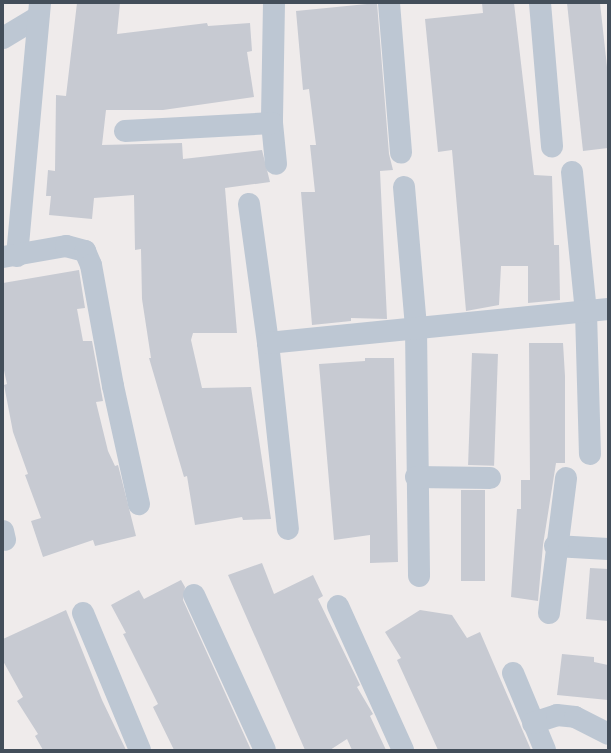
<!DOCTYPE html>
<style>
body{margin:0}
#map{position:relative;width:611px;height:753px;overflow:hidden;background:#efebeb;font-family:"DejaVu Sans",sans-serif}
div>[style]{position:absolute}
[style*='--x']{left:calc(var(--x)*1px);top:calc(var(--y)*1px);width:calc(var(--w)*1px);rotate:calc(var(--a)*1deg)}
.building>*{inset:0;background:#c7cad2;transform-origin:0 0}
.street>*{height:22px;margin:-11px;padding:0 11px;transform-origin:11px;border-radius:11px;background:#bdc7d3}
span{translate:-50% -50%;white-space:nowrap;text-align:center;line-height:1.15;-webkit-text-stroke:3px #fff;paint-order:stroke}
.frame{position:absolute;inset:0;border:4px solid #434e5a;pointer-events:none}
</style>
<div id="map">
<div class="building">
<i style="clip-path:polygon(77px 3px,120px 3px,117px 34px,207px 23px,208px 26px,250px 23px,252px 51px,247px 52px,254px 97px,163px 110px,106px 110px,102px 145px,182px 143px,183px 159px,262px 150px,270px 182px,225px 188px,237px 333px,193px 333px,191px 340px,202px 388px,251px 387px,271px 519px,243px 520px,242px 517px,195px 525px,187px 476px,184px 477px,149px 358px,151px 358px,142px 299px,141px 249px,135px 250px,134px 195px,94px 198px,92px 219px,49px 215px,51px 196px,46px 196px,48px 170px,55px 171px,56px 95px,66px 96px)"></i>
<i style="clip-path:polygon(377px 3px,389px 154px,393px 170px,380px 171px,387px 319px,351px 318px,351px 321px,312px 325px,301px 192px,315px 192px,310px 145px,316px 145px,309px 89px,303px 90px,296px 11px)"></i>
<i style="clip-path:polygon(482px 3px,514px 3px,534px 175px,552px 176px,554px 245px,559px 245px,560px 300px,528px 303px,528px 266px,501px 266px,499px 305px,466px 311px,452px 150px,438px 152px,425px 19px,483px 13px)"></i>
<i style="clip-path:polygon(567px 3px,600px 3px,608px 76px,608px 148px,583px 151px)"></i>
<i style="clip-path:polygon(79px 270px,85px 308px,77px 309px,83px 341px,92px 341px,103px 401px,96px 402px,108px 451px,115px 466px,118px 465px,136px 536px,95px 546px,93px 540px,43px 557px,31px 521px,41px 518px,25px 475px,28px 474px,13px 432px,4px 385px,7px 384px,3px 366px,3px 283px)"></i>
<i style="clip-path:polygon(529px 343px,563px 343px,565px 376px,565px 463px,556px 463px,543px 545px,538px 601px,511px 597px,517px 509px,521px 509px,521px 480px,530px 480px)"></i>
<i style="left:472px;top:353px;width:26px;height:112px;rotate:2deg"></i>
<i style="clip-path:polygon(365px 358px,394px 358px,398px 562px,370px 563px,370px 535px,334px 540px,319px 364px,365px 361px)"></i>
<i style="left:461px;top:490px;width:24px;height:91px"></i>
<i style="clip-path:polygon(262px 563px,274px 594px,313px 575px,323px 596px,318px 599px,360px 685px,357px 687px,373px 714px,370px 716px,386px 750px,352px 750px,347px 739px,330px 750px,305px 750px,228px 575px)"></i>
<i style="clip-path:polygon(590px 568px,608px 569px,608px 621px,586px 619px)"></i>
<i style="clip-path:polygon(181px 580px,185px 587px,183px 600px,251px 750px,174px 750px,153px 707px,158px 704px,123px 634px,126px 633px,111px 605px,139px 590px,144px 599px)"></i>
<i style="clip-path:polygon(66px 610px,102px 700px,126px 750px,43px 750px,35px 736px,38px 734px,17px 701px,23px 697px,3px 661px,3px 639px)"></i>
<i style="clip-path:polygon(420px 610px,452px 615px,467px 638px,480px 632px,531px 750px,438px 750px,397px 660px,401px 658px,385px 632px)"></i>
<i style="clip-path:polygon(562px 654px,594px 657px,594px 662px,608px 665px,608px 700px,557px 695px)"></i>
</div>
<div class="street">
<i style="--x:274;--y:3;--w:120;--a:91"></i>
<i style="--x:272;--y:123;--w:41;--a:84.4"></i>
<i style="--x:389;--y:3;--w:150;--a:85.4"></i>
<i style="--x:540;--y:3;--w:144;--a:85.2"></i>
<i style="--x:3;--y:38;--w:41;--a:-31"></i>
<i style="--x:125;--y:131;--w:147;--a:-3.1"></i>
<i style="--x:572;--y:172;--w:141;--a:84.3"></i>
<i style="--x:586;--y:312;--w:142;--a:88.4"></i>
<i style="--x:404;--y:187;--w:142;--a:85.1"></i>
<i style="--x:416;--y:328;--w:248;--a:89.3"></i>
<i style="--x:249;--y:204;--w:140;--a:82.2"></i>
<i style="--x:268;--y:343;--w:187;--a:83.9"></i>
<i style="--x:17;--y:256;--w:254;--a:-84.8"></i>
<i style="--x:3;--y:257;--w:64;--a:-9.9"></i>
<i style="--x:66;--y:246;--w:20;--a:15"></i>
<i style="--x:85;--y:251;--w:15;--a:67"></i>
<i style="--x:91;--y:265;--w:123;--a:79.7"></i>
<i style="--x:113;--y:386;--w:121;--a:77.6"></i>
<i style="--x:268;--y:343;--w:342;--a:-5.7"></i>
<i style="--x:416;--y:477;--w:74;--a:0.8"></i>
<i style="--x:3;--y:531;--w:9;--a:77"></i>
<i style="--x:555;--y:546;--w:53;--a:3.2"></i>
<i style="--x:194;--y:595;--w:170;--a:65.4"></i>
<i style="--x:338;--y:606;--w:158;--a:65.7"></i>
<i style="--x:83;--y:613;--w:148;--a:67.4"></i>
<i style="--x:549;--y:613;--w:136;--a:-82.8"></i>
<i style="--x:513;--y:673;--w:83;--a:67.4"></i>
<i style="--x:533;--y:723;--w:25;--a:-18"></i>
<i style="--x:557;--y:715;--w:18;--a:6"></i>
<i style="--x:575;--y:717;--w:37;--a:27"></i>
</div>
<div class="frame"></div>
</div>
